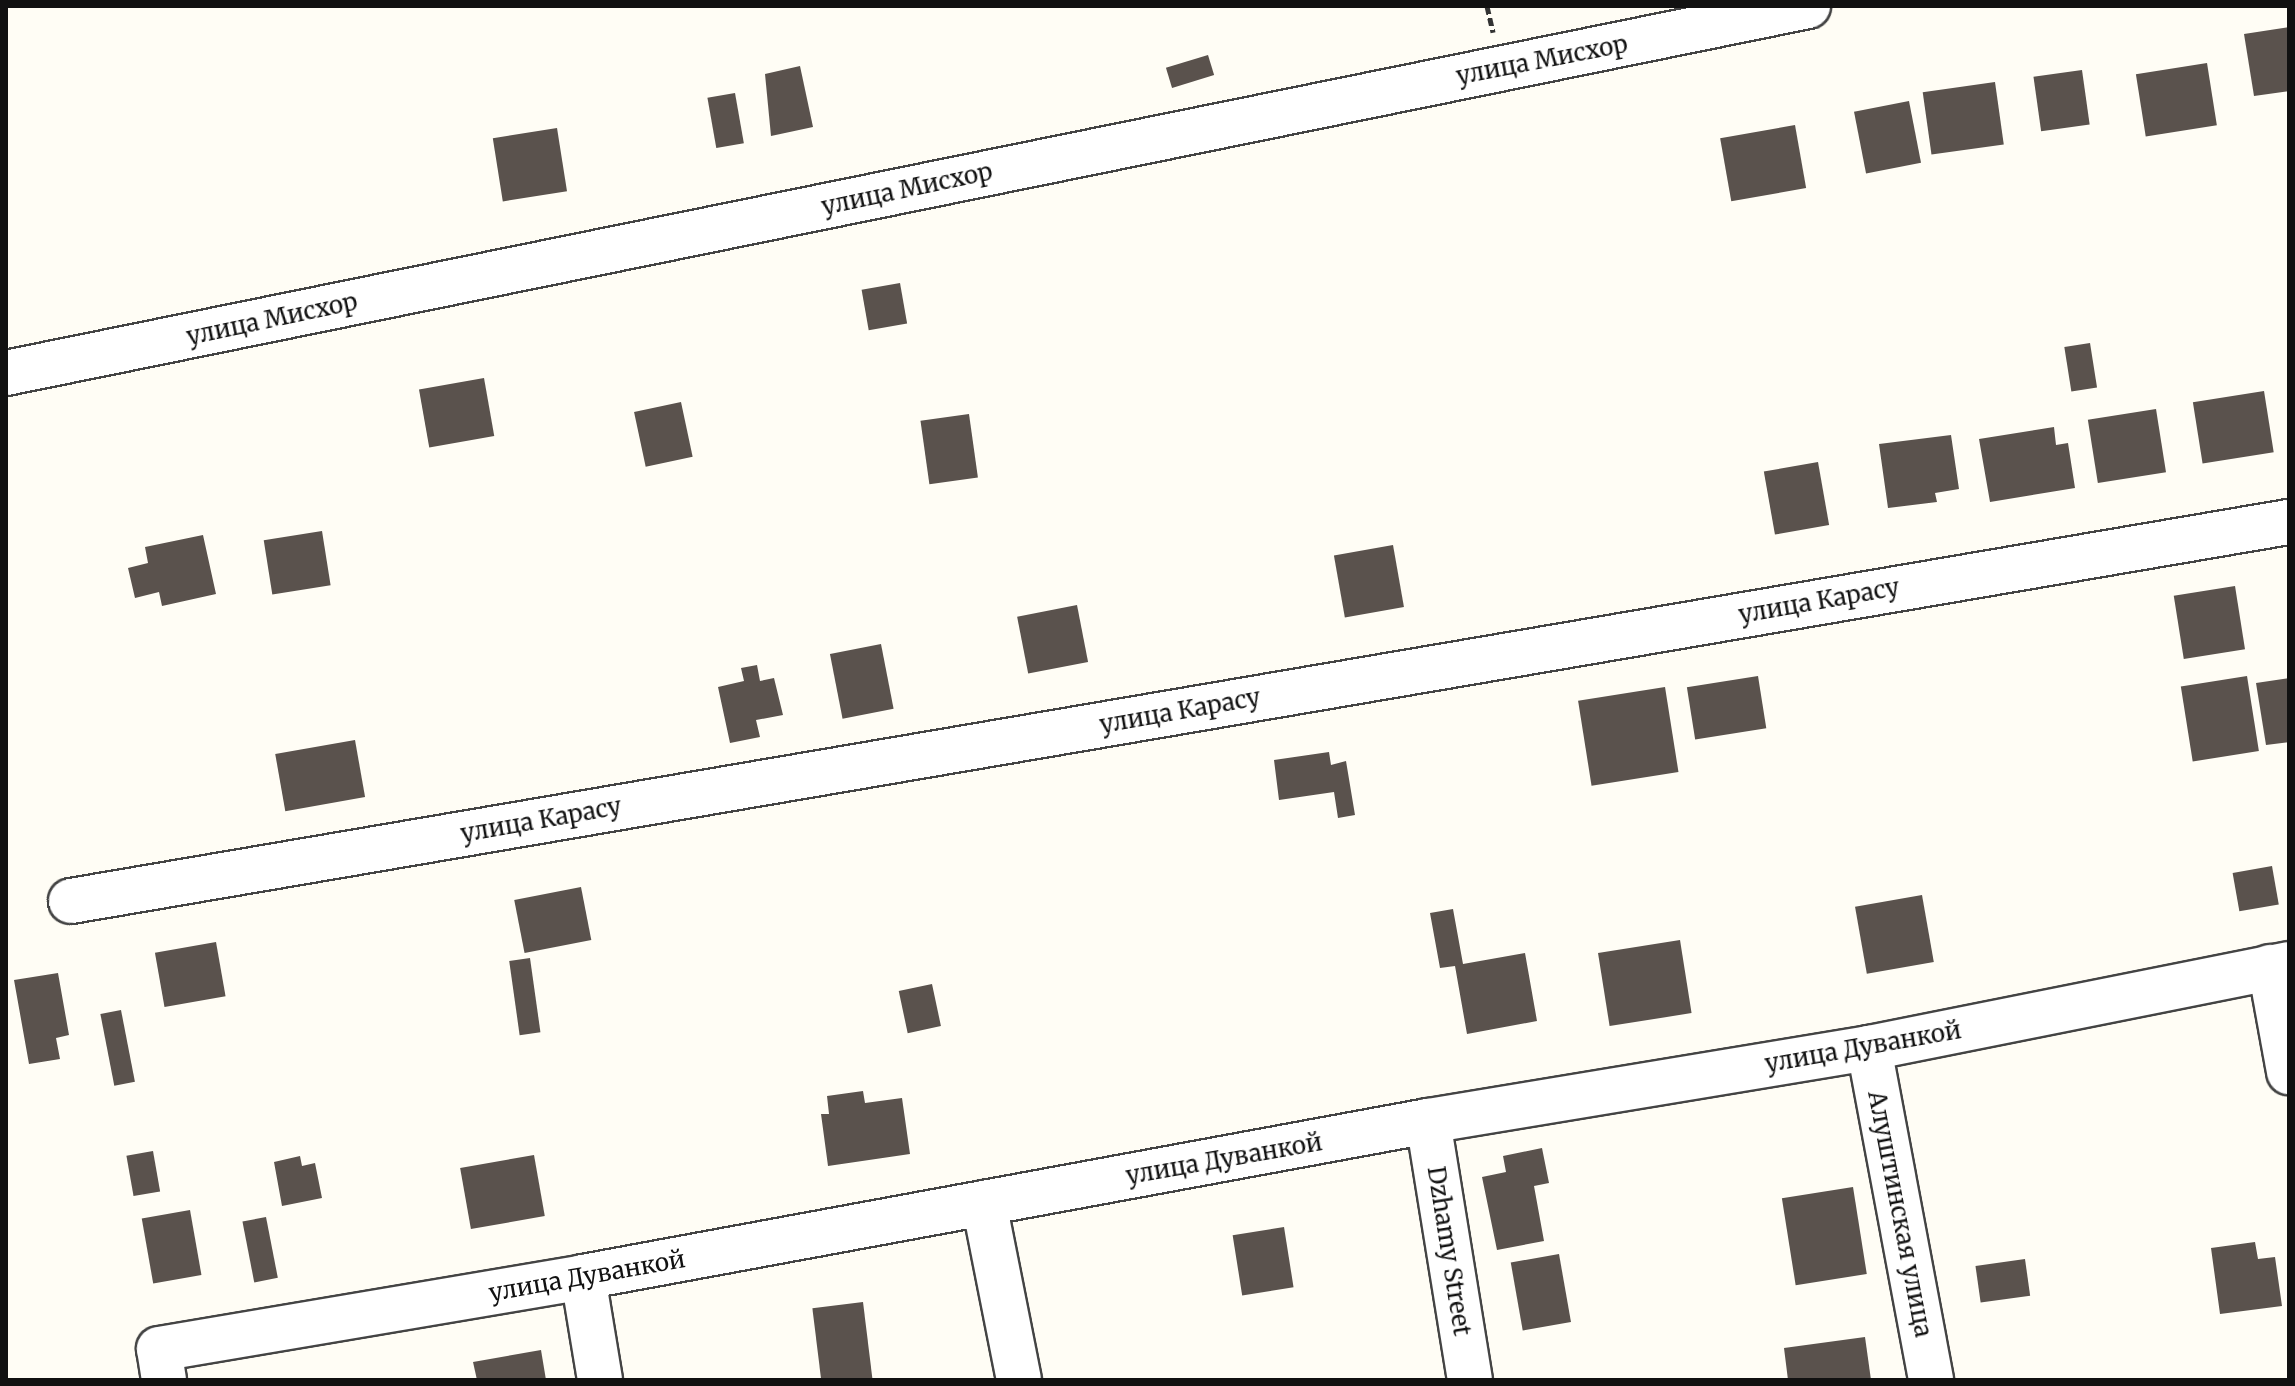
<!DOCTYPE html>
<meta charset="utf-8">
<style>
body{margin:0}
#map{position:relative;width:2295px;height:1386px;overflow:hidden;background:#fffdf5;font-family:Merriweather,serif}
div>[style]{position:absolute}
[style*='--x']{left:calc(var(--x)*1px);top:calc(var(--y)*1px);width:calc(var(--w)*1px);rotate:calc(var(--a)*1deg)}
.building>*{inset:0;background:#5a524d;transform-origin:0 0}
.path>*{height:5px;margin-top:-2.5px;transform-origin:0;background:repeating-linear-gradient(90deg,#333 0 8px,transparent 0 12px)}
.roads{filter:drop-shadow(2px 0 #444) drop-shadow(-2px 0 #444) drop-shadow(0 2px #444) drop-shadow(0 -2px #444)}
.minor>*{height:44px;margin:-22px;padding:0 22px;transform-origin:22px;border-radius:22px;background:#fff}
span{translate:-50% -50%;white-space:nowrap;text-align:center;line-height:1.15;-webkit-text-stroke:8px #fff;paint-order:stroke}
.street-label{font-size:24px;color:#111}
.frame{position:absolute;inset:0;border:8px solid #111;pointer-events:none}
</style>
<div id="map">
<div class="building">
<div style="clip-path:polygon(2289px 27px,2289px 91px,2254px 96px,2244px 34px)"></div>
<div style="left:1208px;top:55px;width:21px;height:44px;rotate:73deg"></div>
<div style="left:2207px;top:63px;width:63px;height:72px;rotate:81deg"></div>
<div style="clip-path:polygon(800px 66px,813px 127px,771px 136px,765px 74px)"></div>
<div style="left:2082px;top:70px;width:55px;height:49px;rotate:82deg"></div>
<div style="left:1995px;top:82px;width:63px;height:73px;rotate:82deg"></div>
<div style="left:735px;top:93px;width:51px;height:28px;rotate:80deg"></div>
<div style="left:1909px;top:101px;width:63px;height:56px;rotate:79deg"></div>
<div style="left:1795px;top:125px;width:64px;height:76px;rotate:80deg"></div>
<div style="left:557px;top:128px;width:64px;height:65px;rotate:81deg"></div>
<div style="left:900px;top:283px;width:41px;height:39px;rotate:80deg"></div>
<div style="left:2090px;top:343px;width:45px;height:26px;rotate:81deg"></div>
<div style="left:484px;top:378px;width:59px;height:66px;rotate:80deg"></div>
<div style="left:2264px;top:391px;width:62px;height:72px;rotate:81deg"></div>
<div style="left:681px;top:402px;width:56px;height:48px;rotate:78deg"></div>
<div style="left:2156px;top:409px;width:64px;height:69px;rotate:81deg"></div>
<div style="left:969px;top:414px;width:64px;height:49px;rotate:82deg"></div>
<div style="clip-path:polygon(2054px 427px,2056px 445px,2068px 443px,2075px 488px,1990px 502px,1979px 439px)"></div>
<div style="clip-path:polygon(1951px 435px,1959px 489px,1935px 493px,1937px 502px,1888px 508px,1879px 444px)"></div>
<div style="left:1818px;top:462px;width:64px;height:55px;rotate:80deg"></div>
<div style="left:322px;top:531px;width:55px;height:59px;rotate:81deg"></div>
<div style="clip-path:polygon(203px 535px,216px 594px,162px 606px,159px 592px,135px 598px,128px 568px,148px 563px,145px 547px)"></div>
<div style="left:1393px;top:545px;width:63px;height:60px;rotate:80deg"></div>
<div style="left:2235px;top:586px;width:64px;height:62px;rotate:81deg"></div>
<div style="left:1077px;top:605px;width:58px;height:61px;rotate:79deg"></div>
<div style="left:881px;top:644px;width:66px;height:52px;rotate:79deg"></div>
<div style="clip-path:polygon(757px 665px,760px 681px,774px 678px,783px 715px,756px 720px,760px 737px,730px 743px,718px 687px,744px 681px,741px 668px)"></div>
<div style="left:1758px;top:676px;width:53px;height:72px;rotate:81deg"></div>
<div style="left:2247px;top:676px;width:76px;height:67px;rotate:81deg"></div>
<div style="clip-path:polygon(2289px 678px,2289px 742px,2266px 745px,2256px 683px)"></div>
<div style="left:1665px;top:687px;width:86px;height:88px;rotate:81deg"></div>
<div style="left:355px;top:740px;width:58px;height:81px;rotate:80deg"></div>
<div style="clip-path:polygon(1329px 752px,1331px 765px,1346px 761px,1355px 815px,1338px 818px,1334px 792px,1279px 800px,1274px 760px)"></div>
<div style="left:2272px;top:866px;width:39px;height:40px;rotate:80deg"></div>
<div style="left:581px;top:887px;width:54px;height:68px;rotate:79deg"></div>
<div style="left:1922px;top:895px;width:68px;height:68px;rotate:80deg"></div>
<div style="clip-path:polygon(1453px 909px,1463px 964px,1525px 953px,1537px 1021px,1467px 1034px,1455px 966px,1440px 968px,1430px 913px)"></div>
<div style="left:1680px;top:940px;width:74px;height:83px;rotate:81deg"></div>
<div style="left:216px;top:942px;width:55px;height:62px;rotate:80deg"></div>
<div style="left:530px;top:958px;width:75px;height:21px;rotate:82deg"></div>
<div style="clip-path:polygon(58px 973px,69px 1035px,56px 1038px,60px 1059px,29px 1064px,14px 980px)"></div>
<div style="left:932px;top:984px;width:43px;height:34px;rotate:78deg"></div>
<div style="left:121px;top:1010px;width:73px;height:21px;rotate:79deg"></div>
<div style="clip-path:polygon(863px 1091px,865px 1103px,902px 1098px,910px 1154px,828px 1166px,821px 1114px,829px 1114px,827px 1096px)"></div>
<div style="clip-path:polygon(1542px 1148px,1549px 1183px,1534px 1186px,1544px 1241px,1497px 1250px,1482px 1177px,1506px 1172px,1503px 1156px)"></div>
<div style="left:153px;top:1151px;width:41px;height:27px;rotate:80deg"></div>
<div style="left:534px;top:1155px;width:62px;height:75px;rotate:80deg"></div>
<div style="clip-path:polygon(300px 1156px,302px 1166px,315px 1163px,322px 1198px,282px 1206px,274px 1162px)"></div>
<div style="left:1853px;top:1187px;width:88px;height:72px;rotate:81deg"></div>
<div style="left:190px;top:1210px;width:66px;height:49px;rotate:80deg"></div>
<div style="left:266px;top:1217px;width:62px;height:24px;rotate:79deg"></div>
<div style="left:1284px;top:1227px;width:61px;height:52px;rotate:81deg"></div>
<div style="clip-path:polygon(2255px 1242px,2258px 1259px,2275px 1257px,2282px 1306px,2220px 1314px,2211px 1248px)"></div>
<div style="left:1559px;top:1254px;width:69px;height:49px;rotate:80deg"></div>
<div style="left:2025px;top:1259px;width:37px;height:50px;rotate:82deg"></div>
<div style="left:863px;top:1302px;width:79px;height:51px;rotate:83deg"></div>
<div style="clip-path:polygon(1865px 1337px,1871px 1380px,1788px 1380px,1784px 1348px)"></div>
<div style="clip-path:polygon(541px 1350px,546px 1380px,477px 1380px,473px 1362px)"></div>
</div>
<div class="path">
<div style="--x:1487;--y:6;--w:27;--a:77"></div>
</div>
<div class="roads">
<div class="minor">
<div style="--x:6;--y:373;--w:1839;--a:-11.51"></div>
<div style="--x:71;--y:901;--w:2250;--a:-9.7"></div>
<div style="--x:2270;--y:967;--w:107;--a:79.7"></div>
<div style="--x:1869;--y:1048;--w:338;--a:79.4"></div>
<div style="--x:1428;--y:1121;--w:262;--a:80.8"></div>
<div style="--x:984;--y:1203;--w:180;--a:78.8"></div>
<div style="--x:583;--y:1277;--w:104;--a:80.6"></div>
<div style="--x:164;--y:1380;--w:31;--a:-99"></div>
<div style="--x:159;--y:1349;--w:430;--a:-9.6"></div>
<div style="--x:583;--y:1277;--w:859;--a:-10.46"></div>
<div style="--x:1428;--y:1121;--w:447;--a:-9.4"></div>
<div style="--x:1869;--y:1048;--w:428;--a:-11.3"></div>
</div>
</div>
<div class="street-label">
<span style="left:1542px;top:60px;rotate:-11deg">улица Мисхор</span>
<span style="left:907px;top:189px;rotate:-12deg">улица Мисхор</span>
<span style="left:272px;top:319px;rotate:-12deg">улица Мисхор</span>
<span style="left:1819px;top:601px;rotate:-10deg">улица Карасу</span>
<span style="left:1180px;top:711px;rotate:-10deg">улица Карасу</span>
<span style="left:541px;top:820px;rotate:-10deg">улица Карасу</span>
<span style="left:1863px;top:1047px;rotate:-10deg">улица Дуванкой</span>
<span style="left:1224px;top:1159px;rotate:-10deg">улица Дуванкой</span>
<span style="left:1900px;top:1214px;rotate:79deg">Алуштинская улица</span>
<span style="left:1449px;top:1251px;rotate:81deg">Dzhamy Street</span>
<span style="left:587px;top:1276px;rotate:-10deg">улица Дуванкой</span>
</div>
<div class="frame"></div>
</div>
